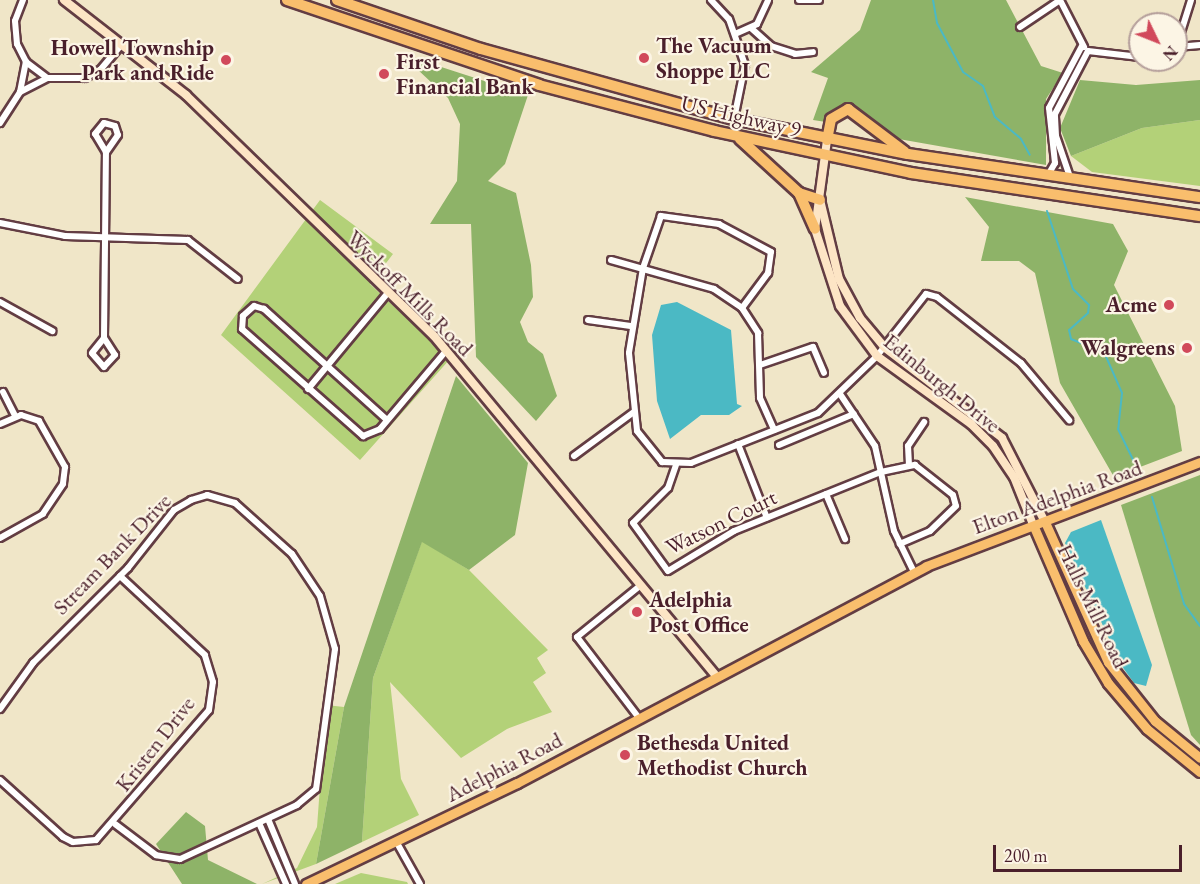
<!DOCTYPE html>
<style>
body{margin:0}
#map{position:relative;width:1200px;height:884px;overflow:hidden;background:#f0e6c8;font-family:"EB Garamond",serif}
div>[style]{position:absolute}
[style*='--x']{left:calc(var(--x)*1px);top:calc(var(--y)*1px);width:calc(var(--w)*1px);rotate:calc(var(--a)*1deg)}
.green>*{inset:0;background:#b3d178}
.forest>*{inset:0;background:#8eb368}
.water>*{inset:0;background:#4bb9c4}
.stream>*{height:2px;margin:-1px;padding:0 1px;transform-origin:1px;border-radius:1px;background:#4bb9c4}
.roads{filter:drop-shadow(2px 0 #633d43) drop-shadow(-2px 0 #633d43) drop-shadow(0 2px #633d43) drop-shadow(0 -2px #633d43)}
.street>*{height:6px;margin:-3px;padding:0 3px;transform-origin:3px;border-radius:3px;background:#fff}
.secondary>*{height:8px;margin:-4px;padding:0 4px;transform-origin:4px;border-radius:4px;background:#fde5c5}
.primary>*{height:9px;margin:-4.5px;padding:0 4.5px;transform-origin:4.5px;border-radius:4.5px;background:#f9be6d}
.highway>*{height:10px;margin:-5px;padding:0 5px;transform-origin:5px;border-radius:5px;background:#f9be6d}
.dots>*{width:16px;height:16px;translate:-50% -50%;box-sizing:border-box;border:3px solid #fcf5e5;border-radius:50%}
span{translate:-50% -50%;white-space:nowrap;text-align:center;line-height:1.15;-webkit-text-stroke:4.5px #fcf5e5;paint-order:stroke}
.poi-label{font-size:22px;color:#4a1f2b;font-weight:700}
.left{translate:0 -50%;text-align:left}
.right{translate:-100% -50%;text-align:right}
.street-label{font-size:22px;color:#4a1f2b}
.north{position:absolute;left:1128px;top:12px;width:60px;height:60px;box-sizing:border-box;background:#fcf5e5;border:2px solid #b59f9b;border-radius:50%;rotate:133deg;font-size:16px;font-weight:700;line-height:24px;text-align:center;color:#4a1f2b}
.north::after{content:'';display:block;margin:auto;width:21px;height:27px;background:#d1495b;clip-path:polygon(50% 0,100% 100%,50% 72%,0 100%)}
.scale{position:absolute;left:993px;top:845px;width:189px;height:27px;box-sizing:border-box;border:3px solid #4a1f2b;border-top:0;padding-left:8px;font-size:18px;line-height:21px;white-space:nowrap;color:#4a1f2b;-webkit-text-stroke:4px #fcf5e5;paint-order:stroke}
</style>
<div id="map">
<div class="green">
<div style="clip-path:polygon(1200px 120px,1200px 186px,1092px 172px,1071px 156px,1142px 128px)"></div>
<div style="clip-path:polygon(320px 200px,393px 254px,370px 284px,450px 359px,360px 460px,221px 335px)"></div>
<div style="clip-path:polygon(422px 541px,469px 570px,548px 650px,537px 658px,546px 673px,533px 682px,552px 712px,507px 729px,461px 758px,390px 682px,401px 779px,419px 815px,362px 842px,373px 678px)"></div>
<div style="clip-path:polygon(326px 705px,344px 707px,316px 864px,262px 884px,297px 868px,317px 827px)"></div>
<div style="clip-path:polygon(361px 873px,407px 882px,408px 884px,335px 884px)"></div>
</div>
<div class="forest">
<div style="clip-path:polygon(871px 0,1006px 0,1041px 66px,1063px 73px,1046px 99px,1046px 165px,893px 138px,851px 107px,832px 112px,826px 122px,813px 120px,828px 78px,811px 72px,860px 30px)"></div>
<div style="clip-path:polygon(401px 54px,528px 95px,505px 164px,488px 181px,516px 193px,531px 265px,533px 297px,520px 322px,528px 342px,543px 354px,557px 396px,536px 421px,476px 357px,471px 224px,430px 224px,457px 181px,460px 124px,448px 98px)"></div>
<div style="clip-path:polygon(1080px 80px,1136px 85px,1200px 80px,1200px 120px,1142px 128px,1071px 156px,1060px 128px)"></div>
<div style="clip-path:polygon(965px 197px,1113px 224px,1128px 251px,1114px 285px,1175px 406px,1182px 451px,1114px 477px,1060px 383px,1035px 273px,1019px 261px,981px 261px,989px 227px)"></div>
<div style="clip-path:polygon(456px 376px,528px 463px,515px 535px,469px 570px,422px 542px,373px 678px,362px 842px,316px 864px,344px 707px)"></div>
<div style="clip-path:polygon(1200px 475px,1200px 745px,1191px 735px,1121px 505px)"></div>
<div style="clip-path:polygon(186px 812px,205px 826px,208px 860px,257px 884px,182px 884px,156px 844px)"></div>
</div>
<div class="water">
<div style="clip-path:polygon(677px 302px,731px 330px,737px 404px,742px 406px,729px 415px,701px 415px,670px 439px,657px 401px,652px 335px,661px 305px)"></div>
<div style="clip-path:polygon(1101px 520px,1152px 665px,1146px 686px,1134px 683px,1121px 665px,1065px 543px,1071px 532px)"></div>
</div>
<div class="stream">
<div style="--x:933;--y:0;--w:23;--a:80"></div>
<div style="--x:937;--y:23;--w:55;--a:62"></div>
<div style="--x:963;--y:72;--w:24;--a:35"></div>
<div style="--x:983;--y:86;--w:33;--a:69"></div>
<div style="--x:995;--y:117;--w:34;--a:40"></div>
<div style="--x:1021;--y:139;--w:18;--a:61"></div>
<div style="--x:1047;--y:211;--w:82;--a:71.6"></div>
<div style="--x:1073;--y:289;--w:23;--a:45"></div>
<div style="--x:1089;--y:305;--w:8;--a:97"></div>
<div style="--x:1088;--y:313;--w:25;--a:138"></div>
<div style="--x:1069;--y:330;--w:9;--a:77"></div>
<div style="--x:1071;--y:339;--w:35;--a:22"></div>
<div style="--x:1104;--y:352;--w:45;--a:66.3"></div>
<div style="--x:1122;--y:393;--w:36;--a:96"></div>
<div style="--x:1118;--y:429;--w:52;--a:63.9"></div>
<div style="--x:1152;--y:497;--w:112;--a:73.3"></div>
<div style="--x:1184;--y:604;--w:27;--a:54"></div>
</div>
<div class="roads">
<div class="street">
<div style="--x:23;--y:0;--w:22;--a:111"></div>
<div style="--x:15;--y:21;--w:23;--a:85"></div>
<div style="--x:17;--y:44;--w:20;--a:63"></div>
<div style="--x:26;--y:62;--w:26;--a:37"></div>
<div style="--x:47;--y:78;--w:38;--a:0"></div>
<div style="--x:85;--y:78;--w:18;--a:-29"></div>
<div style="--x:101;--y:69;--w:33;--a:-50"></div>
<div style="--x:711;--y:0;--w:26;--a:47"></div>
<div style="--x:729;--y:19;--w:49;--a:70.8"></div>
<div style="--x:745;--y:65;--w:55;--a:101.5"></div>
<div style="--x:799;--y:0;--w:20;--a:0"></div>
<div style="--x:1060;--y:0;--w:53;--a:62.9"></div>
<div style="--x:1020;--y:27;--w:48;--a:-34"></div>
<div style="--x:751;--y:28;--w:27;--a:42"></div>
<div style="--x:771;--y:46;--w:25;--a:18"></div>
<div style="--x:795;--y:54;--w:18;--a:-6"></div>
<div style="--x:735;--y:34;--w:24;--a:-24"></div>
<div style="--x:757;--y:24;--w:26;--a:-65"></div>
<div style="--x:1177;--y:47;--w:23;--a:-5"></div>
<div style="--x:1176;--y:48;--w:50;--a:-72.6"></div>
<div style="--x:1088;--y:51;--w:52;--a:6.6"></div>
<div style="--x:20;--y:92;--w:30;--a:-27"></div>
<div style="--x:0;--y:123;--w:37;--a:-57"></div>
<div style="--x:20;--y:92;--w:31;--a:-79"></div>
<div style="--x:104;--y:123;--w:11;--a:15"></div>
<div style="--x:115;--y:126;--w:9;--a:72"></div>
<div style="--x:118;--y:135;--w:21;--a:125"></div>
<div style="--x:106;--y:152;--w:21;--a:-121"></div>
<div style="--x:95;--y:134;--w:14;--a:-51"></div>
<div style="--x:1048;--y:175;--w:14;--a:-60"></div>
<div style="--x:1055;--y:163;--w:55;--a:-96.2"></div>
<div style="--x:1049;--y:108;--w:70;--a:-62"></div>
<div style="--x:1070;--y:177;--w:43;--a:-108.9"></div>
<div style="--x:1056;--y:136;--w:22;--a:-93"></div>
<div style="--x:1055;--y:114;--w:71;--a:-62.4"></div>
<div style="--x:0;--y:223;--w:66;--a:11.3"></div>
<div style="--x:65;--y:236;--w:123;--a:1.9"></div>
<div style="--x:188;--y:240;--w:63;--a:38"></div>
<div style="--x:611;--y:260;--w:107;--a:15.7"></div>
<div style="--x:714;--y:289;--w:34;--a:34"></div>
<div style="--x:742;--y:308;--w:30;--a:57"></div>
<div style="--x:758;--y:333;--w:65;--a:88.2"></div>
<div style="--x:760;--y:398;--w:35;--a:66"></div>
<div style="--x:0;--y:302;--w:60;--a:29.1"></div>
<div style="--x:742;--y:308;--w:44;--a:-53.4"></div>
<div style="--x:768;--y:273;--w:21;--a:-82"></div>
<div style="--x:771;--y:252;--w:59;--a:-151.7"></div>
<div style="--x:719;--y:224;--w:59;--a:-172.1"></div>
<div style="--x:661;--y:216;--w:55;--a:109.1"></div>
<div style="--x:643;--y:268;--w:86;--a:99.4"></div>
<div style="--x:629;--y:353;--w:78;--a:84.1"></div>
<div style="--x:637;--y:431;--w:40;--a:51"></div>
<div style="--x:662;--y:462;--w:29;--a:2"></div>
<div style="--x:691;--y:463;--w:136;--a:-21.5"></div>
<div style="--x:818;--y:413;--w:82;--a:-44"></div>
<div style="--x:877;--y:356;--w:79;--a:-51.7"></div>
<div style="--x:926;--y:294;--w:11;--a:15"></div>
<div style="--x:937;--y:297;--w:107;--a:38.2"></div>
<div style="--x:1021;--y:363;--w:75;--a:49.9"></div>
<div style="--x:588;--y:320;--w:43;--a:7.9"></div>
<div style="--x:104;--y:338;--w:186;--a:-89.4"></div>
<div style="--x:104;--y:338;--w:20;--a:57"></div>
<div style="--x:115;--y:355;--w:16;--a:133"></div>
<div style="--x:104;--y:367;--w:18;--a:-131"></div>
<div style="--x:92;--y:353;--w:19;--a:-51"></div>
<div style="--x:760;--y:365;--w:56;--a:-18.8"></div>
<div style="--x:813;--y:347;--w:28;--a:67"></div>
<div style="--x:308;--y:389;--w:124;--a:-50.3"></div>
<div style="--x:3;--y:392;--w:27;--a:63"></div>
<div style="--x:840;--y:394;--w:63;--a:56.1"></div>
<div style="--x:875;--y:446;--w:87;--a:77.4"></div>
<div style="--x:894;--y:531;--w:46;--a:64"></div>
<div style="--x:387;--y:420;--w:166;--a:-137.9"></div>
<div style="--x:264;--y:309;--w:10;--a:-163"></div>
<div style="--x:254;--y:306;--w:15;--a:138"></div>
<div style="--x:243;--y:316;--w:13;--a:94"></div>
<div style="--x:242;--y:329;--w:162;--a:41.5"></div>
<div style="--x:363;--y:436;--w:18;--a:-22"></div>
<div style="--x:380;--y:429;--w:102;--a:-49.8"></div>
<div style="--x:0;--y:424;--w:23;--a:-23"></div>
<div style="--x:21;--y:415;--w:19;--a:18"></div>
<div style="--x:39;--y:421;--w:53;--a:60.5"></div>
<div style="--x:65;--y:467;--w:17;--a:97"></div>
<div style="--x:63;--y:484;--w:36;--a:124"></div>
<div style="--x:43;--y:514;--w:49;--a:150.8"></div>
<div style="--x:738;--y:444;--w:79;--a:68.6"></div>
<div style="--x:779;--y:445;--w:81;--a:-22.5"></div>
<div style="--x:574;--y:456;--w:74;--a:-36.3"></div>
<div style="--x:676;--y:465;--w:24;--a:109"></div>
<div style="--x:668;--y:488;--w:49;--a:135"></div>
<div style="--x:633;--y:523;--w:59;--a:53.9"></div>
<div style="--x:668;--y:571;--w:77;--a:-31.2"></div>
<div style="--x:734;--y:531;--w:158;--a:-21.9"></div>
<div style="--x:881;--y:472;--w:35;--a:-12"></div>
<div style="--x:915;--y:465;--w:48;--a:38.3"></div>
<div style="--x:953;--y:495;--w:11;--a:75"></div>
<div style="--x:956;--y:506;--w:36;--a:136"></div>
<div style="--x:930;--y:531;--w:33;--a:157"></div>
<div style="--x:909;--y:465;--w:19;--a:-93"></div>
<div style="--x:908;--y:446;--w:29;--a:-56"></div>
<div style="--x:826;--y:494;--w:49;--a:67.1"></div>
<div style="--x:0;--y:709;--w:57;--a:-54.3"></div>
<div style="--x:33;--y:663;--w:134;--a:-45"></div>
<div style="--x:128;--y:568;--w:74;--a:-51.6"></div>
<div style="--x:174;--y:510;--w:20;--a:-30"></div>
<div style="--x:191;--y:500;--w:17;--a:-17"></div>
<div style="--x:207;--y:495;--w:29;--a:16"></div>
<div style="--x:235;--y:503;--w:76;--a:41.8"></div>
<div style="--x:292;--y:554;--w:50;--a:56.3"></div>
<div style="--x:320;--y:596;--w:55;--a:74.2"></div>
<div style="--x:335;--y:649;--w:141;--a:97.7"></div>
<div style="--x:316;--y:789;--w:25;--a:140"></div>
<div style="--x:297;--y:805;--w:129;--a:155.2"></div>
<div style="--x:180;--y:859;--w:24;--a:-171"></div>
<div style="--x:156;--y:855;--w:51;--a:-142.9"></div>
<div style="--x:639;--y:718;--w:102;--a:-127.4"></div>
<div style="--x:577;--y:637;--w:82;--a:-39.1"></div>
<div style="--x:0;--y:780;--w:85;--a:42.1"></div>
<div style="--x:63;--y:837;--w:11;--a:27"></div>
<div style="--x:73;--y:842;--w:23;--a:-5"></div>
<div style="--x:96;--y:840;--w:172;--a:-49"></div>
<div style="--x:209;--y:710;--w:28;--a:-82"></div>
<div style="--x:213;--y:682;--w:28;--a:-107"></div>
<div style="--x:205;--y:655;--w:116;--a:-137.1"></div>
<div style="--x:268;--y:819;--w:70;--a:67.4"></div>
<div style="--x:259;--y:823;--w:67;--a:66.1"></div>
<div style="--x:397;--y:843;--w:47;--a:60.7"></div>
</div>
<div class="secondary">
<div style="--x:64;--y:0;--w:155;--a:37.9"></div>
<div style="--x:186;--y:95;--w:346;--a:44.2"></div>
<div style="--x:434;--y:336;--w:442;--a:50.3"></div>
<div style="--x:827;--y:140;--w:90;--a:97.7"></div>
<div style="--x:815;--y:229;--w:81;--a:72"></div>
<div style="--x:840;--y:306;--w:62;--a:53.5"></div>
<div style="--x:877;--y:356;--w:116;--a:35.9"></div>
<div style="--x:971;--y:424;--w:31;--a:45"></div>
<div style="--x:993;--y:446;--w:37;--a:56"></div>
<div style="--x:1014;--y:477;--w:54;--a:68.2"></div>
<div style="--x:820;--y:200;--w:81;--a:76.5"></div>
<div style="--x:839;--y:279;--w:44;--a:61.7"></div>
<div style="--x:860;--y:318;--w:38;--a:50"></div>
<div style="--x:884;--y:347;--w:149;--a:37.6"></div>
<div style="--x:1002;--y:438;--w:94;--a:62.9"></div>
</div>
<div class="primary">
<div style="--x:1045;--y:522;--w:154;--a:65.8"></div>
<div style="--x:1108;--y:662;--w:75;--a:51.5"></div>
<div style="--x:1155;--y:721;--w:58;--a:39.4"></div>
<div style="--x:1034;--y:527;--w:124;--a:66.7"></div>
<div style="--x:1083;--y:641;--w:49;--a:59.2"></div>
<div style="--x:1108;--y:683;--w:60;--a:49.7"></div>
<div style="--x:1147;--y:729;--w:68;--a:39.1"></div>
<div style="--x:306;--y:884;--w:234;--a:-25.6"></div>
<div style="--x:517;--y:783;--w:463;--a:-27.9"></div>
<div style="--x:926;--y:566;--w:293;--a:-20.8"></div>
</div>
<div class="highway">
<div style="--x:287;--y:0;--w:266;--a:18.6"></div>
<div style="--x:539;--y:85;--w:181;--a:14.7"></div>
<div style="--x:714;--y:131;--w:201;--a:12"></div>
<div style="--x:911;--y:173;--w:292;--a:8.5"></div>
<div style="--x:337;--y:0;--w:152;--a:18.8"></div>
<div style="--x:481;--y:49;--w:263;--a:15.5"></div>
<div style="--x:734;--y:119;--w:177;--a:11.4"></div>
<div style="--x:908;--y:154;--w:295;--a:8.4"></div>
<div style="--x:740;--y:139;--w:80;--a:42.5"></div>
<div style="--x:799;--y:193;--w:39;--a:66"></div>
<div style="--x:827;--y:140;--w:21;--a:-79"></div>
<div style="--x:831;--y:119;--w:20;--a:-30"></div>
<div style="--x:848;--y:109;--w:71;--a:37"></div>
<div style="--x:799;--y:193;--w:22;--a:18"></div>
</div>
</div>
<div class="dots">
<div style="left:644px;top:58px;background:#d1495b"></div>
<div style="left:226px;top:60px;background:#d1495b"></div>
<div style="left:384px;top:74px;background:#d1495b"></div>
<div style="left:1169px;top:305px;background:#d1495b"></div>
<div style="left:1187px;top:348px;background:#d1495b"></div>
<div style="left:637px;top:612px;background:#d1495b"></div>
<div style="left:625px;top:755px;background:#d1495b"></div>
</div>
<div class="poi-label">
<span class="left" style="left:656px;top:58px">The Vacuum<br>Shoppe LLC</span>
<span class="right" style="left:214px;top:60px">Howell Township<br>Park and Ride</span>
<span class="left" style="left:396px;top:74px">First<br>Financial Bank</span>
<span class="right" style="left:1157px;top:305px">Acme</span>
<span class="right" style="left:1175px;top:348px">Walgreens</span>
<span class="left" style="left:649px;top:612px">Adelphia<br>Post Office</span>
<span class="left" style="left:637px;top:755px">Bethesda United<br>Methodist Church</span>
</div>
<div class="street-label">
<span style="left:741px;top:116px;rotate:13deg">US Highway 9</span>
<span style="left:410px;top:293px;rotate:45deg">Wyckoff Mills Road</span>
<span style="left:942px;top:383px;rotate:39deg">Edinburgh Drive</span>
<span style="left:1057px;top:497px;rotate:-20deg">Elton Adelphia Road</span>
<span style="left:721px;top:522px;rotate:-26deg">Watson Court</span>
<span style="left:112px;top:554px;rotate:-46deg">Stream Bank Drive</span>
<span style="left:1093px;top:606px;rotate:64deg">Halls Mill Road</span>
<span style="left:155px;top:744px;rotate:-52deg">Kristen Drive</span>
<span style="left:504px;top:767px;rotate:-27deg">Adelphia Road</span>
</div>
<div class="north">N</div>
<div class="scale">200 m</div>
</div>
